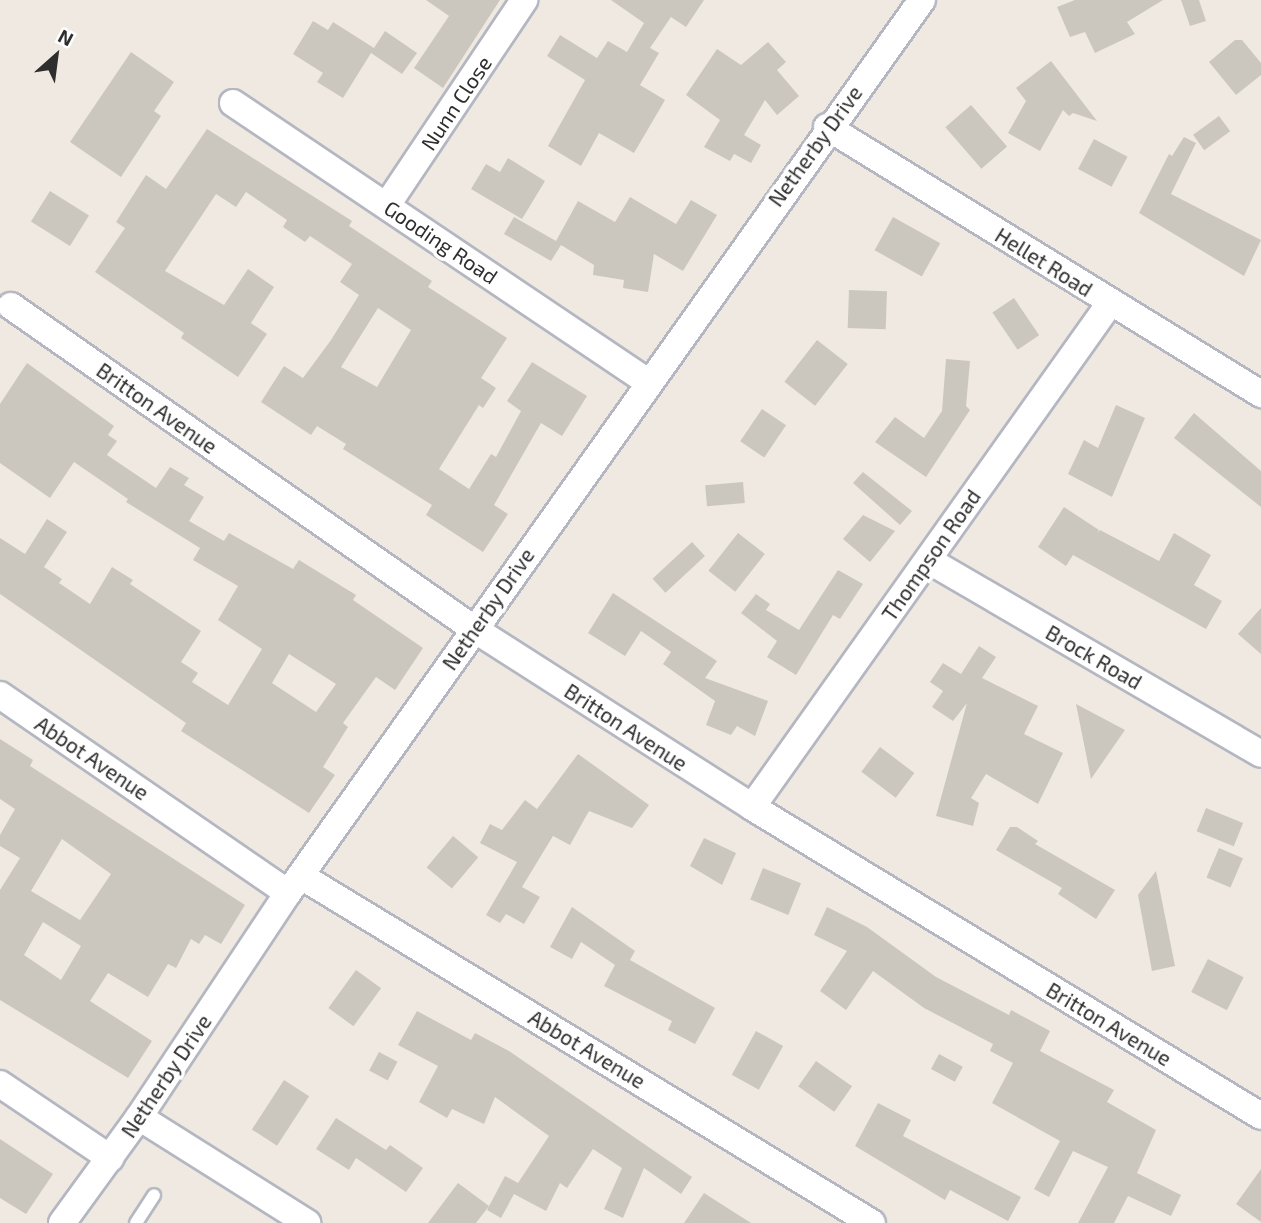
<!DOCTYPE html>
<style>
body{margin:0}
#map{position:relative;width:1261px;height:1223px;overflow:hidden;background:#efe9e1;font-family:"Exo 2",sans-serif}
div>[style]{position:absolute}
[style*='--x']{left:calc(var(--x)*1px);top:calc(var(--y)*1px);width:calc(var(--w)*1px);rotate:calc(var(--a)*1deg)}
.building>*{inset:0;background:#cbc7bf;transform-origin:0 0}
.roads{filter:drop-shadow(2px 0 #b4b7c1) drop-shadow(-2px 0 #b4b7c1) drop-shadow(0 2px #b4b7c1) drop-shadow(0 -2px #b4b7c1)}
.service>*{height:12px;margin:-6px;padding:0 6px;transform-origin:6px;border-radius:6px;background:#fff}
.minor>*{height:26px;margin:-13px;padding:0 13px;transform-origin:13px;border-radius:13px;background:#fff}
span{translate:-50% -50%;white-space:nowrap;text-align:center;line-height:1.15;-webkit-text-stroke:7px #fff;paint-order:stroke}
.street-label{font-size:21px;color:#2e2e2e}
.north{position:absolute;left:21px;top:21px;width:70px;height:70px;-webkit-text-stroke:5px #fff;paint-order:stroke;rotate:28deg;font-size:19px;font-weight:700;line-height:28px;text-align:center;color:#2e2e2e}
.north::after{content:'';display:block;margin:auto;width:24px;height:32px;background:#2e2e2e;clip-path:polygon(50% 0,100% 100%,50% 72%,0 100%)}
</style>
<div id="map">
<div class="building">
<div style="clip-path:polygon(426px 0,500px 0,443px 88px,414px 68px,449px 16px)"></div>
<div style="clip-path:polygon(611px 0,704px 0,686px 27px,671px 17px,650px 48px,659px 53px,640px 85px,665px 100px,634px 153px,599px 133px,581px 166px,548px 146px,585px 80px,547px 56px,560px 35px,597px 58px,608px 41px,627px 52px,644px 23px)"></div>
<div style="clip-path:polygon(1075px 0,1163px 0,1127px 22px,1135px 34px,1095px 53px,1085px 32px,1070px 37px,1057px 7px)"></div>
<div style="clip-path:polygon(1181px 0,1199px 0,1206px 21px,1190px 26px)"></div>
<div style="clip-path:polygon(313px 21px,328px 30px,333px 22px,374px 48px,385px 31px,417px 53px,402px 74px,371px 53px,343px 98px,317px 82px,323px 73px,293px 54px)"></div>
<div style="clip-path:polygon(1235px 40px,1242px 40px,1261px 63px,1261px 75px,1236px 95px,1209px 62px)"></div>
<div style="clip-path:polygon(768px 42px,786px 62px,777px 70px,799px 96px,777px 115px,765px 100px,744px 135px,761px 145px,751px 163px,734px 154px,730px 161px,704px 147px,720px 120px,686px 95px,717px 49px,741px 65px)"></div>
<div style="clip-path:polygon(131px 52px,174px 82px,154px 111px,161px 116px,121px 177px,70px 142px)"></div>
<div style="clip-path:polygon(1051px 61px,1097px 121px,1073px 113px,1069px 116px,1063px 110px,1040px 151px,1008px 133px,1026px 101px,1016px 88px)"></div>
<div style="left:971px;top:105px;width:55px;height:34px;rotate:49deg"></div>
<div style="left:1219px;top:116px;width:19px;height:32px;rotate:54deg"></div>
<div style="clip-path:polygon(evenodd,207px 129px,352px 221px,349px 226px,432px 281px,428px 287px,507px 338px,481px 378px,496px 388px,483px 408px,479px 405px,439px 469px,469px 489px,491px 454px,496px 457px,521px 411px,507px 401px,532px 362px,587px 396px,562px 436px,541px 423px,494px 505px,508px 514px,483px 552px,426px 515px,432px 505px,343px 449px,346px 444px,317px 426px,311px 435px,261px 402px,284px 366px,303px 378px,331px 340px,359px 295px,340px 282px,352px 264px,310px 236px,305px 242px,283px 227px,287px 220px,246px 192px,236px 207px,216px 194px,165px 271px,224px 305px,248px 269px,274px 287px,251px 323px,267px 334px,238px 377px,181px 338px,184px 333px,95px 272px,125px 228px,116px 222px,146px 175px,166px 189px,207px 129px,378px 308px,411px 330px,377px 387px,341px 367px,378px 308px)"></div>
<div style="clip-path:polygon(1184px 137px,1196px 143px,1171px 194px,1261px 240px,1244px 276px,1139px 213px,1169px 154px,1172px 156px)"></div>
<div style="left:1094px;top:139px;width:38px;height:34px;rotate:28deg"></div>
<div style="clip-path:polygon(508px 158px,545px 181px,522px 219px,471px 189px,486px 164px,500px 172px)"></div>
<div style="left:50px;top:191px;width:46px;height:36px;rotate:32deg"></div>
<div style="clip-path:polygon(630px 197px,676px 224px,691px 200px,717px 215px,683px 271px,654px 254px,648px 292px,623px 288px,624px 280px,593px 275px,594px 265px,561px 245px,551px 261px,504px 234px,514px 217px,556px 241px,578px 201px,615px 222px)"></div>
<div style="left:893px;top:217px;width:54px;height:38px;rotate:29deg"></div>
<div style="left:849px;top:290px;width:38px;height:38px;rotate:2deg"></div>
<div style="left:1014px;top:298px;width:45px;height:26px;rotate:56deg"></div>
<div style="left:817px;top:340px;width:39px;height:53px;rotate:38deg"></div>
<div style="clip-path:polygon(946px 359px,970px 361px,966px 406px,970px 410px,926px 477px,875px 442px,895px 417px,924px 438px,942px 411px)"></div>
<div style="clip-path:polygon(evenodd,27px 363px,114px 426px,108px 435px,117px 441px,107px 455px,156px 488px,170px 467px,189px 478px,184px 485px,204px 497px,189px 521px,224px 541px,229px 533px,293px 569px,299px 560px,356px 595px,353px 600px,423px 648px,395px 690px,376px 677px,343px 723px,348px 727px,323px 767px,335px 775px,309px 813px,181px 731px,186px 723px,0 594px,0 538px,25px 554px,47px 519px,67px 532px,44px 567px,62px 579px,59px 583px,90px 604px,112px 567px,133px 580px,130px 584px,201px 631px,181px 662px,198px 673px,192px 682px,228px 705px,262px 649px,218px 620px,238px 586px,193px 560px,200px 548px,126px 502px,128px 499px,74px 462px,50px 498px,0 463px,0 404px,27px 363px,289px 654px,336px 684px,316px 712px,272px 683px,289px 654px)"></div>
<div style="clip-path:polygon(1116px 405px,1145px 418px,1112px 497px,1068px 474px,1084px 440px,1098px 448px)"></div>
<div style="left:762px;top:409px;width:29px;height:39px;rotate:34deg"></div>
<div style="clip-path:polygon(1194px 413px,1261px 471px,1261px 507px,1174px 438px)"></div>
<div style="clip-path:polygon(863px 472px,912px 511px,900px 525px,853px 483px)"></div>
<div style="left:743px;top:482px;width:21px;height:38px;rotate:85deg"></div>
<div style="clip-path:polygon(1064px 507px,1099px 530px,1097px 533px,1100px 530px,1159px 561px,1174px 533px,1211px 555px,1194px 585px,1222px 601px,1206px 629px,1073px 555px,1066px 566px,1038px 547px)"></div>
<div style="clip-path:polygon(863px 515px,895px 531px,870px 562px,843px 539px)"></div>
<div style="left:738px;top:533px;width:34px;height:48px;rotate:38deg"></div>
<div style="left:692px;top:542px;width:19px;height:54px;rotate:47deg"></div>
<div style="clip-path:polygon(838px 570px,863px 584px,840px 619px,833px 615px,796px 675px,767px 657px,777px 641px,741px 613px,756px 594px,770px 604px,766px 610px,799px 630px)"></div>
<div style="clip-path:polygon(613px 593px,717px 661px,705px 678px,768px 701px,755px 736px,737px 726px,731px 735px,706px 725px,715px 701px,663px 664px,671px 652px,641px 631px,625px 656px,588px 633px)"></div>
<div style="clip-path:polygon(1261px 608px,1261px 654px,1238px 634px)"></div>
<div style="clip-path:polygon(979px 646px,996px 657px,982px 678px,1038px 706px,1024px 734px,1063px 753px,1038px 804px,986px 774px,971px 798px,979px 803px,973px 826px,936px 816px,967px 703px,953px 721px,932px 707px,943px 691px,930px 682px,943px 663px,961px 674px)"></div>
<div style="clip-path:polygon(1076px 704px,1125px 730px,1091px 779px)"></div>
<div style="clip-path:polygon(evenodd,0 739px,33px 760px,30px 766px,245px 905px,221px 944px,205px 935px,199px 944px,191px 939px,176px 968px,168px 964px,148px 997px,108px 973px,90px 1001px,152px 1041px,128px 1078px,0 1000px,0 890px,20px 858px,0 846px,0 835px,15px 809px,0 799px,0 739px,62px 839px,111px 874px,80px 920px,31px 891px,62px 839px,0 739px,43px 922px,81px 946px,61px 980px,24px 955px,43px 922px)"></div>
<div style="left:880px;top:747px;width:43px;height:31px;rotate:37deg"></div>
<div style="clip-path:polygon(578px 754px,649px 805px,632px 828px,589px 811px,570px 845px,553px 836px,522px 887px,540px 897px,524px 924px,506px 914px,500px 923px,486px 915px,517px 862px,480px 843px,490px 824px,502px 830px,525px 800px,537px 809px)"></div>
<div style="left:1206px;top:808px;width:40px;height:25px;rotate:22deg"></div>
<div style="clip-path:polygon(1010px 827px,1017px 827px,1038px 841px,1035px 844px,1115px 890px,1096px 919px,1058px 894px,1062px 888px,996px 850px)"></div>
<div style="left:453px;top:836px;width:33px;height:41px;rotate:40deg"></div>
<div style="clip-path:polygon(704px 838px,736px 853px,722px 885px,690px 866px)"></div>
<div style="left:1219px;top:848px;width:26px;height:32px;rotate:23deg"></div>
<div style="left:763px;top:868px;width:41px;height:34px;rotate:22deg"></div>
<div style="clip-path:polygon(1156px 871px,1175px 966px,1152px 971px,1138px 895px)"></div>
<div style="clip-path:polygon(572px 907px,635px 951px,630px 960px,715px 1008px,695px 1044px,668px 1030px,672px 1021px,604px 986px,615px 965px,581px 942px,572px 959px,550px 947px)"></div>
<div style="clip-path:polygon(827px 907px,867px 927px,936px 977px,1009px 1015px,1011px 1010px,1050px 1031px,1040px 1051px,1114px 1090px,1107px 1102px,1156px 1130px,1137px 1173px,1181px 1195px,1171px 1216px,1128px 1196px,1114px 1223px,1078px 1223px,1108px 1167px,1073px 1151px,1049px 1197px,1034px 1189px,1060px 1141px,992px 1103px,1013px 1063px,990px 1051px,993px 1044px,924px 1008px,873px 971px,846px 1010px,820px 991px,847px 951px,814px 935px)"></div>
<div style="left:1208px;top:959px;width:40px;height:37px;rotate:27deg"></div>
<div style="left:356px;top:970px;width:31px;height:47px;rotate:36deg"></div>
<div style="clip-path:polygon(417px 1011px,471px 1040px,475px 1033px,509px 1051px,692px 1177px,681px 1194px,644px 1168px,623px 1218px,604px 1209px,622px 1168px,593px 1149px,567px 1188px,560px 1183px,546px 1211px,514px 1194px,501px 1218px,487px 1210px,505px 1176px,518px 1183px,549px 1136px,495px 1097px,484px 1124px,452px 1109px,447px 1118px,419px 1102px,438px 1066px,398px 1045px)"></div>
<div style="left:756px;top:1031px;width:31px;height:50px;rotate:29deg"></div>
<div style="left:379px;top:1052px;width:21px;height:21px;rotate:28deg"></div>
<div style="left:939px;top:1054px;width:27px;height:17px;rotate:28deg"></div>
<div style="left:816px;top:1061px;width:44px;height:31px;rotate:35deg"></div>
<div style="left:284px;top:1080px;width:30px;height:59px;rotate:33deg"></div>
<div style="clip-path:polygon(878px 1103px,911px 1120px,903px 1136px,1021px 1197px,1008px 1221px,950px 1190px,945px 1200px,855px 1146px)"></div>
<div style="clip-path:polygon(336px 1118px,386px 1150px,390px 1145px,423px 1168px,406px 1192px,356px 1158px,349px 1170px,316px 1149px)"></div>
<div style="clip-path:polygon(0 1139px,53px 1174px,26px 1214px,0 1198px)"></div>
<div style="clip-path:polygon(1261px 1169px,1261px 1222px,1236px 1204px)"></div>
<div style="clip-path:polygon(458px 1183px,489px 1206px,476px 1223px,428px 1223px)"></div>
<div style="clip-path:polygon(704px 1193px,751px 1223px,684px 1223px)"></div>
</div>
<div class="roads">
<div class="service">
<div style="--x:136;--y:1223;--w:33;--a:-57"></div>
</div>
<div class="minor">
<div style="--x:233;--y:103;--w:500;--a:33.91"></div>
<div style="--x:827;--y:127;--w:510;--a:31.6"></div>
<div style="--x:387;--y:205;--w:247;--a:-56.2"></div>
<div style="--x:11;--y:306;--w:565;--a:34.9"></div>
<div style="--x:474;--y:629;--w:330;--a:32.6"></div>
<div style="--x:752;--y:807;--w:595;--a:31.26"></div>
<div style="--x:928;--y:560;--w:385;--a:30.2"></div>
<div style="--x:0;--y:695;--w:349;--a:34.5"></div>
<div style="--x:752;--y:807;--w:618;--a:-54.61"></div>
<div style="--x:301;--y:876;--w:668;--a:31.29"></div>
<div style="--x:0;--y:1084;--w:133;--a:33.9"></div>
<div style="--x:139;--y:1117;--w:199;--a:32.2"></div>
<div style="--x:62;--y:1223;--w:131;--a:-54"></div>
<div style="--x:139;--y:1117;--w:269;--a:-56.4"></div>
<div style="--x:288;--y:893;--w:1095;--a:-54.63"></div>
</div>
</div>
<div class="street-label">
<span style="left:456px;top:103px;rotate:-56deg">Nunn Close</span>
<span style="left:815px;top:146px;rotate:-54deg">Netherby Drive</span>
<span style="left:441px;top:242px;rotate:34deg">Gooding Road</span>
<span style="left:1044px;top:262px;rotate:32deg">Hellet Road</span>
<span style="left:157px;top:408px;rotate:35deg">Britton Avenue</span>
<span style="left:931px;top:555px;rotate:-55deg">Thompson Road</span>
<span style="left:488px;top:609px;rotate:-55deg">Netherby Drive</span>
<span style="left:1094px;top:657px;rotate:30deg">Brock Road</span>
<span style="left:626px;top:727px;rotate:33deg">Britton Avenue</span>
<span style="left:92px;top:758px;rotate:34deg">Abbot Avenue</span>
<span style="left:1109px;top:1024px;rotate:31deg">Britton Avenue</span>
<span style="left:587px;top:1049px;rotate:31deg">Abbot Avenue</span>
<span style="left:166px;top:1076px;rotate:-56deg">Netherby Drive</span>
</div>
<div class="north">N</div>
</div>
